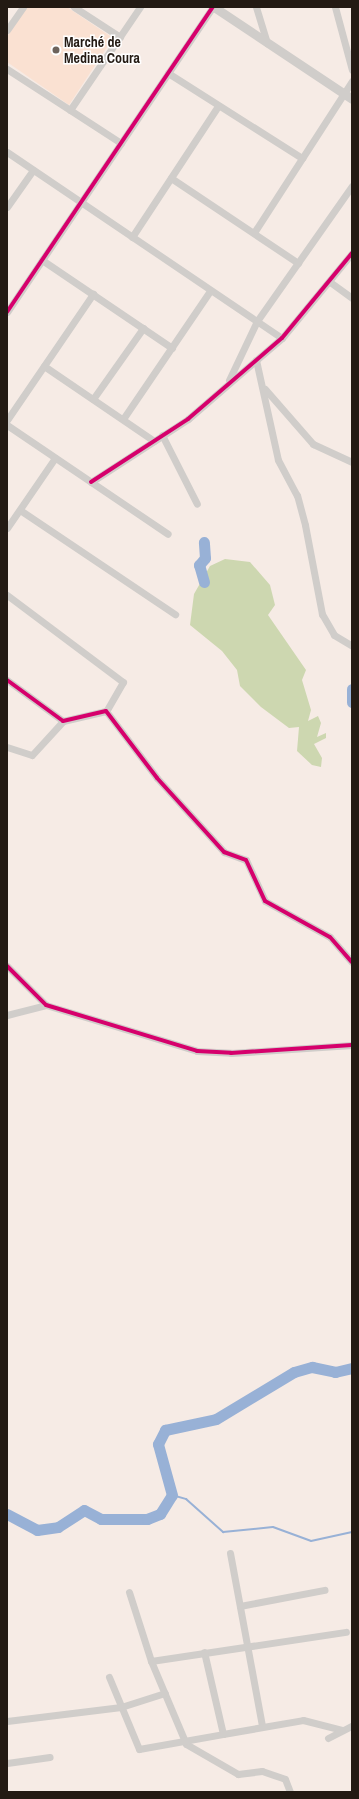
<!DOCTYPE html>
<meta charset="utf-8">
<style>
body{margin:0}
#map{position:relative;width:359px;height:1799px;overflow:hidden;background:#f6ebe5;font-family:"Archivo Narrow",sans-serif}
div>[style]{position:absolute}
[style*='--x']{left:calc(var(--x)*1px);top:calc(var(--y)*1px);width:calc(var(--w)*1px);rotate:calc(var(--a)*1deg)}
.built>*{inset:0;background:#fae1d2}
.green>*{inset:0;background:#cdd7b0}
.stream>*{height:2px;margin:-1px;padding:0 1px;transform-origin:1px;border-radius:1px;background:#98b1d6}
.river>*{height:11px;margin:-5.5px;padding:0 5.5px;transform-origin:5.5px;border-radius:5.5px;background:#98b1d6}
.street>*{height:7px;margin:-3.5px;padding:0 3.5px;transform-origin:3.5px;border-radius:3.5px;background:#d0cdca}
.secondary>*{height:9px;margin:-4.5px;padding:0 4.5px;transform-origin:4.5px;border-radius:4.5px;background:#d0cdca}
.cycleway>*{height:4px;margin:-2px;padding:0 2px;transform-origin:2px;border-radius:2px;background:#d6006c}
.dots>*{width:11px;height:11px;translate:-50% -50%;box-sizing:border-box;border:2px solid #fff;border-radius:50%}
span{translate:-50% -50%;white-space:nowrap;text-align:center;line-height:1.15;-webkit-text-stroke:3px #fff;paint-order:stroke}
.poi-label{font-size:14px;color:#231a13;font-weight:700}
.left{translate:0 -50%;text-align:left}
.frame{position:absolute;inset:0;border:8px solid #231a13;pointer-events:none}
</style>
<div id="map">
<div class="built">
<div style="clip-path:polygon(27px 7px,67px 7px,113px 38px,69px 105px,7px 62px,7px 37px)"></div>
</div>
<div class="green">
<div style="clip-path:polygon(225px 559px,250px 562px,270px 585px,275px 605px,268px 615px,306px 670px,302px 680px,311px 710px,308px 721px,318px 716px,321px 723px,317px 737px,326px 733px,326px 738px,314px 744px,322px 758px,321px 767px,312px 765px,297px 751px,299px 727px,289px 728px,261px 707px,240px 686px,237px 670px,222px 651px,190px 625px,194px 594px,210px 566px)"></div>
</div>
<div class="stream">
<div style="--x:172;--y:1495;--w:15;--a:16"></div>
<div style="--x:186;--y:1499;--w:50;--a:41.7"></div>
<div style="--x:223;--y:1532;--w:50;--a:-5.7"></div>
<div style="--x:273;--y:1527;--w:40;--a:20.2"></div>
<div style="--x:311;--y:1541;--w:42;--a:-12.4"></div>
</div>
<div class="river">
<div style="--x:204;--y:582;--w:18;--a:-106"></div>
<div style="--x:199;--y:565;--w:9;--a:-49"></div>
<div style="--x:205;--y:558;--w:16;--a:-94"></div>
<div style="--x:352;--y:689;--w:13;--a:90"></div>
<div style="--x:7;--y:1514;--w:34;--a:28"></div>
<div style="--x:37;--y:1530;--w:21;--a:-8"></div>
<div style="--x:58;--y:1527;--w:31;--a:-33"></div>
<div style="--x:84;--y:1510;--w:19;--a:28"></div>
<div style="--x:101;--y:1519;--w:46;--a:0"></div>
<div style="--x:147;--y:1519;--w:14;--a:-21"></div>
<div style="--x:160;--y:1514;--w:22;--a:-58"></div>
<div style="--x:172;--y:1495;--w:53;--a:-105.4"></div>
<div style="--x:158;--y:1444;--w:16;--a:-63"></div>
<div style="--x:165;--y:1430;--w:52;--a:-12.2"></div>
<div style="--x:216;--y:1419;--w:91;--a:-31.1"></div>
<div style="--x:294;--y:1372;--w:19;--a:-16"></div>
<div style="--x:312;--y:1367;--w:24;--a:12"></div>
<div style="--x:335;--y:1372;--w:17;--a:-13"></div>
</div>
<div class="street">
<div style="--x:74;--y:7;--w:55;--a:33.1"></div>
<div style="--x:256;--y:7;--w:38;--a:73"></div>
<div style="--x:335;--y:7;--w:65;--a:74.9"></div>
<div style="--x:7;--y:30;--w:28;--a:-55"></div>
<div style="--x:7;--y:69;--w:136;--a:33"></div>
<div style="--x:168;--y:73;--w:159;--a:32.4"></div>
<div style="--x:70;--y:110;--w:125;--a:-55.8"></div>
<div style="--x:7;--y:152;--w:332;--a:34.1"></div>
<div style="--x:171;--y:178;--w:153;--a:33.8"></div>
<div style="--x:7;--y:207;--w:45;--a:-54.9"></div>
<div style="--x:255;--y:231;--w:179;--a:-57.1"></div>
<div style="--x:132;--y:237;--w:157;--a:-56.7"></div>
<div style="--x:42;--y:260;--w:157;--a:34.1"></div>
<div style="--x:330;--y:282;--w:27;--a:36"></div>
<div style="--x:7;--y:312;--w:368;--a:-56"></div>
<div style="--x:256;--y:360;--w:102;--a:77.6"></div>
<div style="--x:278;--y:460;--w:40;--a:62"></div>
<div style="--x:297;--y:495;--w:31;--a:75"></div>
<div style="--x:305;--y:525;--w:91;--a:79.2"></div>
<div style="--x:322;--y:614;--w:24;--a:60"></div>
<div style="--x:334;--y:635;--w:21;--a:31"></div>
<div style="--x:44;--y:366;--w:133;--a:34.3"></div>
<div style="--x:229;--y:380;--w:65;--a:-64.6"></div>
<div style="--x:257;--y:321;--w:165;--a:-54.9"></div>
<div style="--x:265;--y:389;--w:73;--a:48.9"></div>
<div style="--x:313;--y:444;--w:43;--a:24.8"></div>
<div style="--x:93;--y:399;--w:87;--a:-54.8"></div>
<div style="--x:123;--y:419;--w:155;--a:-55.8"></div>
<div style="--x:7;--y:420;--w:153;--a:-55.7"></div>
<div style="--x:7;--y:425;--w:194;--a:34.1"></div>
<div style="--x:162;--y:435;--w:77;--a:63.1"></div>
<div style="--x:91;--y:482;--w:116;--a:-33"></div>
<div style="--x:188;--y:419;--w:124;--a:-40.8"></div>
<div style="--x:282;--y:338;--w:110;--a:-50.5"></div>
<div style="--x:20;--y:510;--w:187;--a:33.9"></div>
<div style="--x:7;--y:528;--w:85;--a:-55.6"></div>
<div style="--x:7;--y:595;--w:145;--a:36.9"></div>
<div style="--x:123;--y:682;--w:34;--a:120"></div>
<div style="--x:7;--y:680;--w:69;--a:36.2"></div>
<div style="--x:63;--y:721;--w:44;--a:-13.1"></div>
<div style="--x:106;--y:711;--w:84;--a:52.7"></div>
<div style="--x:157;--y:778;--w:100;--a:47.8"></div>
<div style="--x:224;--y:852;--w:23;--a:20"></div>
<div style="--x:246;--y:860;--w:45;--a:65.1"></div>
<div style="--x:265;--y:901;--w:74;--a:29"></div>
<div style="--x:330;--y:937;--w:33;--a:49"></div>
<div style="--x:7;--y:747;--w:26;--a:18"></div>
<div style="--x:32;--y:755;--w:46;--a:-47.6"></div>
<div style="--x:7;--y:966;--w:55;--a:45"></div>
<div style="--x:46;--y:1005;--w:158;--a:16.9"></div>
<div style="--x:197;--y:1051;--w:34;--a:3"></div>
<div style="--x:231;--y:1053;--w:121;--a:-3.8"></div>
<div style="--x:7;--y:1015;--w:40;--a:-14.4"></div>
<div style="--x:230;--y:1553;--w:175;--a:79.5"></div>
<div style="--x:129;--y:1592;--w:72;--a:72.3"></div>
<div style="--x:151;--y:1661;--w:90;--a:67.1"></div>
<div style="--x:186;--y:1744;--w:60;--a:30"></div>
<div style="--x:238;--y:1774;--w:24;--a:-7"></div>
<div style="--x:262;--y:1771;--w:24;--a:19"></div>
<div style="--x:285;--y:1779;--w:14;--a:69"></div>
<div style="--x:240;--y:1606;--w:86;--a:-10.8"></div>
<div style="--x:151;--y:1661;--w:197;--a:-8.5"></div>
<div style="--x:109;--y:1677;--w:78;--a:67.4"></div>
<div style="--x:139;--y:1749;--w:85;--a:-10.1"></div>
<div style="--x:223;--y:1734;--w:84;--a:-103"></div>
<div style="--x:7;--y:1721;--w:115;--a:-7"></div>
<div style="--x:121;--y:1707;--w:46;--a:-17.7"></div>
<div style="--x:223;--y:1734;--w:81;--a:-9.9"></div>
<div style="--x:303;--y:1720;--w:40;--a:14.4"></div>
<div style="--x:328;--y:1738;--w:27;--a:-27"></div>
<div style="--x:7;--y:1763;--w:43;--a:-7.9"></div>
</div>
<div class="secondary">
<div style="--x:214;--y:7;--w:166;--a:33.7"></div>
</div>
<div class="cycleway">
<div style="--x:7;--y:312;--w:368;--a:-56"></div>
<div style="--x:91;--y:482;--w:116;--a:-33"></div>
<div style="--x:188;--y:419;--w:124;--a:-40.8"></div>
<div style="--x:282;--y:338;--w:110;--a:-50.5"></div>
<div style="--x:7;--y:680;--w:69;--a:36.2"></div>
<div style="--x:63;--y:721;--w:44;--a:-13.1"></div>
<div style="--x:106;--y:711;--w:84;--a:52.7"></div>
<div style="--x:157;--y:778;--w:100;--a:47.8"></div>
<div style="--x:224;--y:852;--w:23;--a:20"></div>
<div style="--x:246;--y:860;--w:45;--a:65.1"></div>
<div style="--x:265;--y:901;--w:74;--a:29"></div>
<div style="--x:330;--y:937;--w:33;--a:49"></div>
<div style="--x:7;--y:966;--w:55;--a:45"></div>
<div style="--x:46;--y:1005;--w:158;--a:16.9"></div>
<div style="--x:197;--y:1051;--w:34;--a:3"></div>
<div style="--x:231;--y:1053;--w:121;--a:-3.8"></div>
</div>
<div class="dots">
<div style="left:56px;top:50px;background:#6d635c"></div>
</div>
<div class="poi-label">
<span class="left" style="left:64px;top:50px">Marché de<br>Medina Coura</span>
</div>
<div class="frame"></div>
</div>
